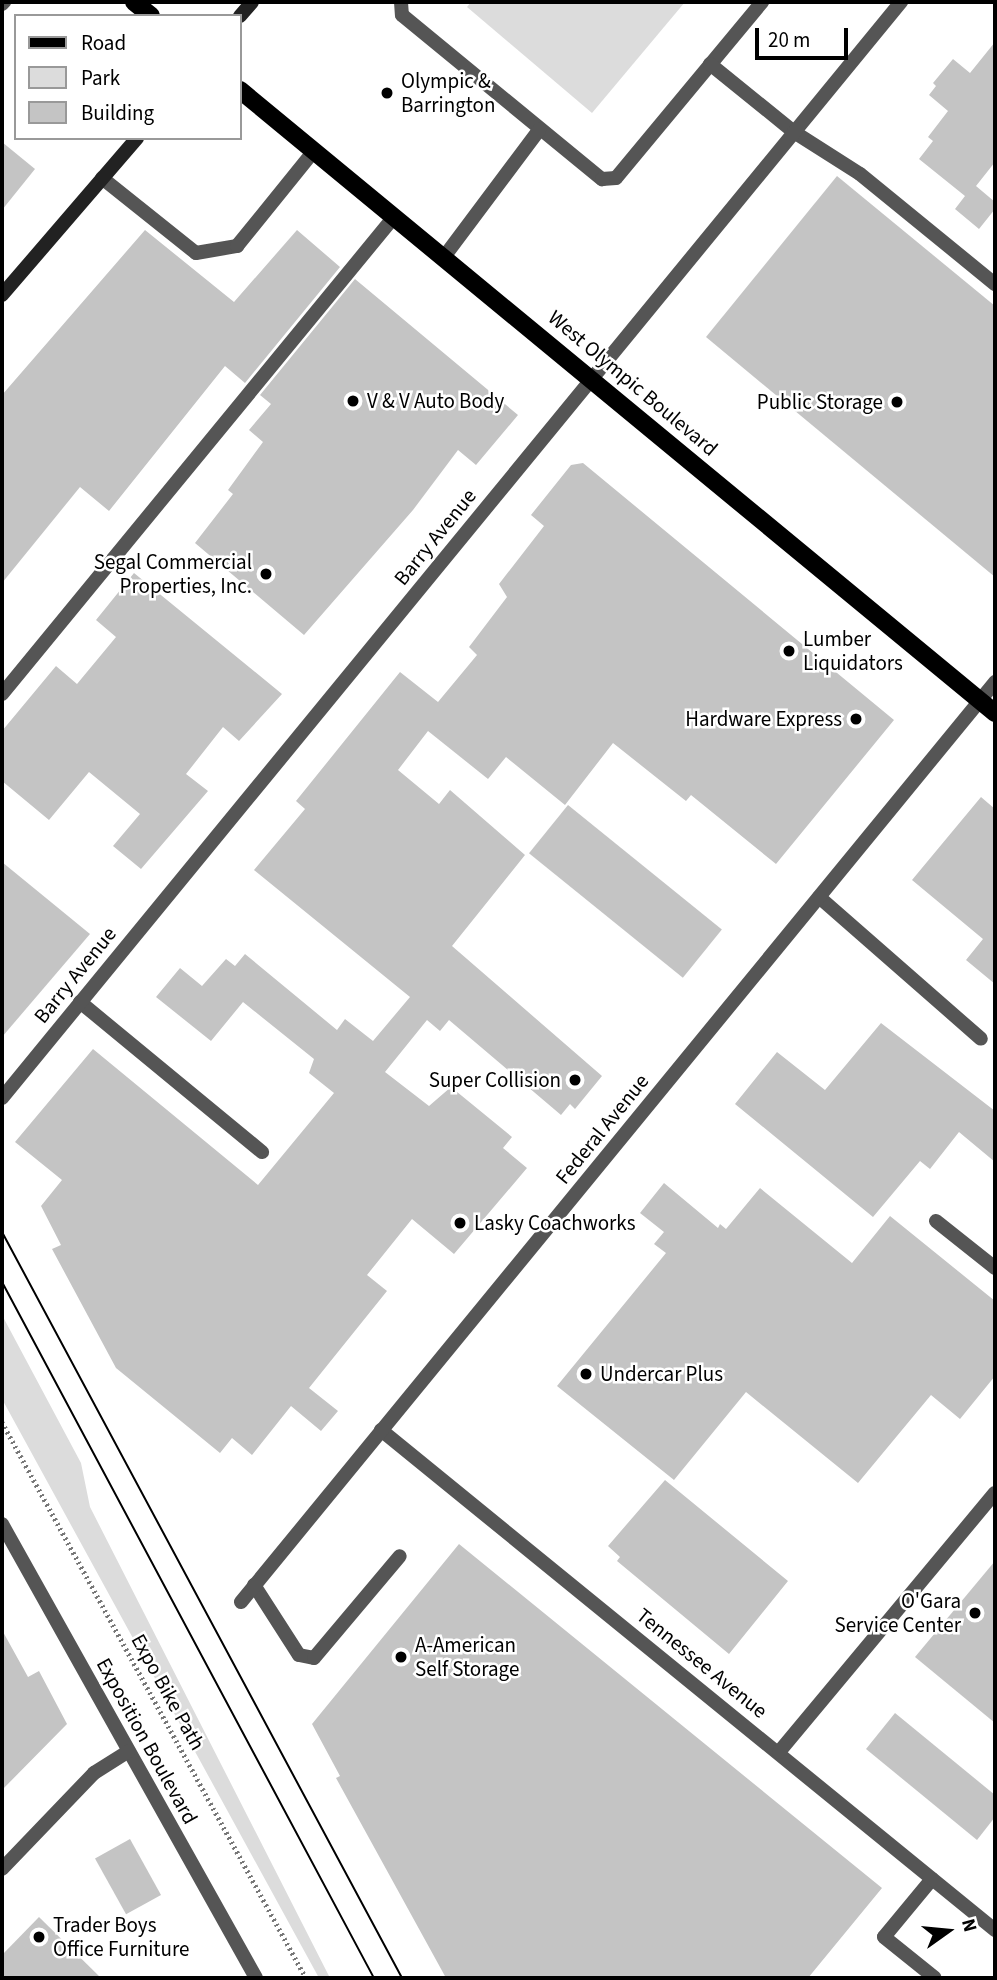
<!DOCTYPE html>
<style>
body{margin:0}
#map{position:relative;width:997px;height:1980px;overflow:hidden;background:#fff;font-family:"Source Sans 3",sans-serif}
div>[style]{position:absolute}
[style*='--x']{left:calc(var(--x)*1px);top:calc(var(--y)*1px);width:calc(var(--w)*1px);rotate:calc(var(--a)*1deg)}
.green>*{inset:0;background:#dcdcdc}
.building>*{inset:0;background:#c4c4c4;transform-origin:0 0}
.path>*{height:4.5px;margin-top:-2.25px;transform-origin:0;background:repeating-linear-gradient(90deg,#777 0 2px,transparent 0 5.5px)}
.lane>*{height:14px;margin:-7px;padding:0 7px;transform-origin:7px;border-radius:7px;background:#555}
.street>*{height:14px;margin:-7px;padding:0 7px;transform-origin:7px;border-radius:7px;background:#555}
.secondary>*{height:14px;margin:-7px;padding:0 7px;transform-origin:7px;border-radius:7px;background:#222}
.primary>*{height:18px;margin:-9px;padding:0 9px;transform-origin:9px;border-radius:9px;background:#000}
.tram>*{height:2px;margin:-1px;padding:0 1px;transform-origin:1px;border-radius:1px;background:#000}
.dots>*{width:19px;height:19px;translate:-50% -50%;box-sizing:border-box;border:4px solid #fff;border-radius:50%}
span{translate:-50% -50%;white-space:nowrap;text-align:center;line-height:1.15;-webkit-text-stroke:5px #fff;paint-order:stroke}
.poi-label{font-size:21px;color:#000}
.left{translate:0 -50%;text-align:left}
.right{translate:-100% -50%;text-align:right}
.street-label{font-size:21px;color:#000}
.frame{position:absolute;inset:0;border:4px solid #000;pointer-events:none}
.legend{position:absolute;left:14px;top:14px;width:228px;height:126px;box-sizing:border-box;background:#fff;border:2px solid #999;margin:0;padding:9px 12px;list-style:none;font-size:21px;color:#000}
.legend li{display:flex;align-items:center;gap:14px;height:35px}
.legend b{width:35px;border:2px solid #999}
.north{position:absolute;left:913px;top:1896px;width:70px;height:70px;-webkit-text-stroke:5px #fff;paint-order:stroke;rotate:75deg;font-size:19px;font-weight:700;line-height:28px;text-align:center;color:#000}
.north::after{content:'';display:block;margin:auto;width:24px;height:32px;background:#000;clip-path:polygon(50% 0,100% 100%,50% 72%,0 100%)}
.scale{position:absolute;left:755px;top:28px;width:93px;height:32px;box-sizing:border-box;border:4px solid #000;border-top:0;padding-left:9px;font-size:21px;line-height:24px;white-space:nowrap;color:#000;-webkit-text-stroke:5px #fff;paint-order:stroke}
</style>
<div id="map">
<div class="green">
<div style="clip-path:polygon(471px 2px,685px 2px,592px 113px,467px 7px)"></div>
<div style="clip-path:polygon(2px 1315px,81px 1463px,90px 1507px,330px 1978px,319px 1978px,2px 1399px)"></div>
</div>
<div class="building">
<div style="clip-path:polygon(995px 42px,995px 162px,976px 186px,995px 202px,995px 209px,979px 229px,955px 209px,965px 196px,919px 159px,933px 141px,928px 137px,948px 111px,929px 95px,936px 86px,933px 83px,953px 59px,970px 73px)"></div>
<div style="clip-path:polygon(2px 142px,35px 169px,2px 210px)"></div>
<div style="clip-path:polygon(837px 176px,995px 306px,995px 577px,706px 337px)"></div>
<div style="clip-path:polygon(145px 230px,234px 302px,297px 230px,340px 267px,245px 383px,225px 366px,109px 511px,80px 487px,2px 583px,2px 395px)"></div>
<div style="clip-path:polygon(355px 279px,518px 415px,476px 465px,458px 450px,413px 510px,304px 635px,195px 543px,233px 494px,228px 490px,263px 442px,249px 430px,271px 404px,260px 395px)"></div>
<div style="clip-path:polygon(583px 463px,894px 720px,776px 864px,691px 795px,686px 801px,613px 743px,565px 805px,506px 757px,488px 779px,428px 731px,398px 770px,439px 804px,450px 790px,525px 855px,452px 946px,602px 1076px,575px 1109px,570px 1104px,561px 1115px,449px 1020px,440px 1031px,427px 1020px,385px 1072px,429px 1106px,451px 1087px,512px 1137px,503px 1148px,527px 1168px,454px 1254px,412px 1219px,367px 1275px,387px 1291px,309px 1388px,338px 1411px,321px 1431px,291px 1406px,252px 1455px,232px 1438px,220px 1453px,116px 1368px,52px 1249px,61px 1245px,41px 1206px,62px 1180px,15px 1142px,93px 1049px,258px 1185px,334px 1093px,309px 1073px,314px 1059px,243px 1002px,211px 1041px,156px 997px,180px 968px,202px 986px,226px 959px,235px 966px,245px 954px,337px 1030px,345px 1019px,373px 1041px,410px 997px,254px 870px,305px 809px,296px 801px,400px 672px,438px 702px,477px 655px,469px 647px,507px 597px,499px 584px,544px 526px,531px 515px,571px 465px)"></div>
<div style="clip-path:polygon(134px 573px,282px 694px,239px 741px,223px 727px,186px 774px,208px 791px,141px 869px,113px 846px,140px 814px,89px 772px,49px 820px,2px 781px,2px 731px,56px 666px,77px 684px,116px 637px,96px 620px)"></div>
<div style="clip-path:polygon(981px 797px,995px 809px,995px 984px,966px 960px,983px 939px,912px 880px)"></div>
<div style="left:568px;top:805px;width:198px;height:62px;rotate:39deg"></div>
<div style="clip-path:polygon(2px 862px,90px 934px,2px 1037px)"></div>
<div style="clip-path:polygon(881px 1023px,995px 1111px,995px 1162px,959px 1132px,930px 1169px,920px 1161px,873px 1217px,735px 1104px,777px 1052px,825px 1090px)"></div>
<div style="clip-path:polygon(664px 1183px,718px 1228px,720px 1224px,726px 1229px,760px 1188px,852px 1263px,890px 1216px,995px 1301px,995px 1376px,960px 1419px,931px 1395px,858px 1483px,746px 1392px,674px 1480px,557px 1386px,666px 1253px,654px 1244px,664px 1232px,640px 1213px)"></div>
<div style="clip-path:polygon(665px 1480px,788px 1581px,729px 1654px,617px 1561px,620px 1557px,608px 1546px)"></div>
<div style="clip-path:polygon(459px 1544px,882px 1888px,808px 1978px,446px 1978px,336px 1778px,340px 1776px,312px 1724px)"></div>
<div style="clip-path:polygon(995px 1561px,995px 1723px,915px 1657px)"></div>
<div style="clip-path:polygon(2px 1630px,28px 1677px,39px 1671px,67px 1724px,2px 1790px)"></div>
<div style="clip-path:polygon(895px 1713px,995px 1795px,995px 1817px,977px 1840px,866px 1749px)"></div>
<div style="left:130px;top:1839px;width:64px;height:40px;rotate:61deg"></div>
<div style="clip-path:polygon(39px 1917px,101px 1978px,2px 1978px,2px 1955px)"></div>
</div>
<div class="path">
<div style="--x:2;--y:1422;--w:634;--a:61.33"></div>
</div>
<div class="lane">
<div style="--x:401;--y:2;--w:13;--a:86"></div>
<div style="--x:402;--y:15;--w:259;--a:39.4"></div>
<div style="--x:602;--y:179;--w:14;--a:-4"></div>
<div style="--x:616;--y:178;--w:229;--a:-50.3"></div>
<div style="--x:2;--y:4;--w:3;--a:-45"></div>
<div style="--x:710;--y:64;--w:108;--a:39"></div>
<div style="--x:794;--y:132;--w:78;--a:32.5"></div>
<div style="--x:860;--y:174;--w:174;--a:39.2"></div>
<div style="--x:102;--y:178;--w:120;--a:38.6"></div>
<div style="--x:196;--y:253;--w:42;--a:-9.7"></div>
<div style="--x:237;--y:246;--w:122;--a:-51"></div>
<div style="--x:444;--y:257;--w:159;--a:-53.2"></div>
<div style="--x:2;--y:694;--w:617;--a:-50.59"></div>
<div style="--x:819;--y:897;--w:215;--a:41.2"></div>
<div style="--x:80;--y:1002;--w:236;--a:39.5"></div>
<div style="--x:936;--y:1221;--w:75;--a:38.5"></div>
<div style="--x:254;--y:1585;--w:83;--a:57.3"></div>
<div style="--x:299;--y:1655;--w:15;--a:11"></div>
<div style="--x:314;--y:1658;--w:133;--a:-49.9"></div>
<div style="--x:932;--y:1879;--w:75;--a:129.6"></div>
<div style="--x:884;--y:1937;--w:65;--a:38.8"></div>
</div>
<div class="street">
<div style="--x:2;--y:1098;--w:1418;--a:-50.64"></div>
<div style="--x:381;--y:1430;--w:792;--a:39.16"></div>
<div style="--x:2;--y:1524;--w:520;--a:60.77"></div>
<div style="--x:241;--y:1602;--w:1190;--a:-50.66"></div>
<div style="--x:779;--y:1752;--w:337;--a:-50.2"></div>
<div style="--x:2;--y:1869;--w:133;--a:-46.2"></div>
<div style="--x:94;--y:1773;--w:41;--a:-32.2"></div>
</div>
<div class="secondary">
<div style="--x:240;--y:16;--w:18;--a:-49"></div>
<div style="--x:2;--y:295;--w:207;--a:-49.3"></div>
</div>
<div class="primary">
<div style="--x:134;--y:2;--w:22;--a:39"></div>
<div style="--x:240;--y:90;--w:979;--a:39.53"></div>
</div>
<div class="tram">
<div style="--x:2;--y:1232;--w:846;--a:61.8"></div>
<div style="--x:2;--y:1282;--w:789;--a:61.88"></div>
</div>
<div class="dots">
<div style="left:387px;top:93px;background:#000"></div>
<div style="left:353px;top:401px;background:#000"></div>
<div style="left:897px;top:402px;background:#000"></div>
<div style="left:266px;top:574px;background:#000"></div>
<div style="left:789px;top:651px;background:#000"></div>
<div style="left:856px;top:719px;background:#000"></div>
<div style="left:575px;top:1080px;background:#000"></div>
<div style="left:460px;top:1223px;background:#000"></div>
<div style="left:586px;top:1374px;background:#000"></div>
<div style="left:975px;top:1613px;background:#000"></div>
<div style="left:401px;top:1657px;background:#000"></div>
<div style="left:39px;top:1937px;background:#000"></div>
</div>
<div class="poi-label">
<span class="left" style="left:401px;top:93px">Olympic &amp;<br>Barrington</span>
<span class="left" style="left:367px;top:401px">V &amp; V Auto Body</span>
<span class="right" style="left:883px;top:402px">Public Storage</span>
<span class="right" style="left:252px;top:574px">Segal Commercial<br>Properties, Inc.</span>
<span class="left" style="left:803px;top:651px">Lumber<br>Liquidators</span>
<span class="right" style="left:842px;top:719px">Hardware Express</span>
<span class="right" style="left:561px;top:1080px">Super Collision</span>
<span class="left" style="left:474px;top:1223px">Lasky Coachworks</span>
<span class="left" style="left:600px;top:1374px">Undercar Plus</span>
<span class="right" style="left:961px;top:1613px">O'Gara<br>Service Center</span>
<span class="left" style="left:415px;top:1657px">A-American<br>Self Storage</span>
<span class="left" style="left:53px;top:1937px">Trader Boys<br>Office Furniture</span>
</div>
<div class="street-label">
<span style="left:633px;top:383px;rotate:40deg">West Olympic Boulevard</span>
<span style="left:435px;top:537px;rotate:-51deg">Barry Avenue</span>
<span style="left:75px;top:975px;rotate:-51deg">Barry Avenue</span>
<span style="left:602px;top:1129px;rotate:-51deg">Federal Avenue</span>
<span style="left:702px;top:1663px;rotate:39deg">Tennessee Avenue</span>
<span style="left:168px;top:1692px;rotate:61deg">Expo Bike Path</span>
<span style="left:147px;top:1741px;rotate:61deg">Exposition Boulevard</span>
</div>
<div class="frame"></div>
<ul class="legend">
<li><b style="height:9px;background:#000"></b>Road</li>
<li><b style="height:19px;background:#dcdcdc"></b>Park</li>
<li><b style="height:19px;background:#c4c4c4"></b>Building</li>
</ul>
<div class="north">N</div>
<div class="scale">20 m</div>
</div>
